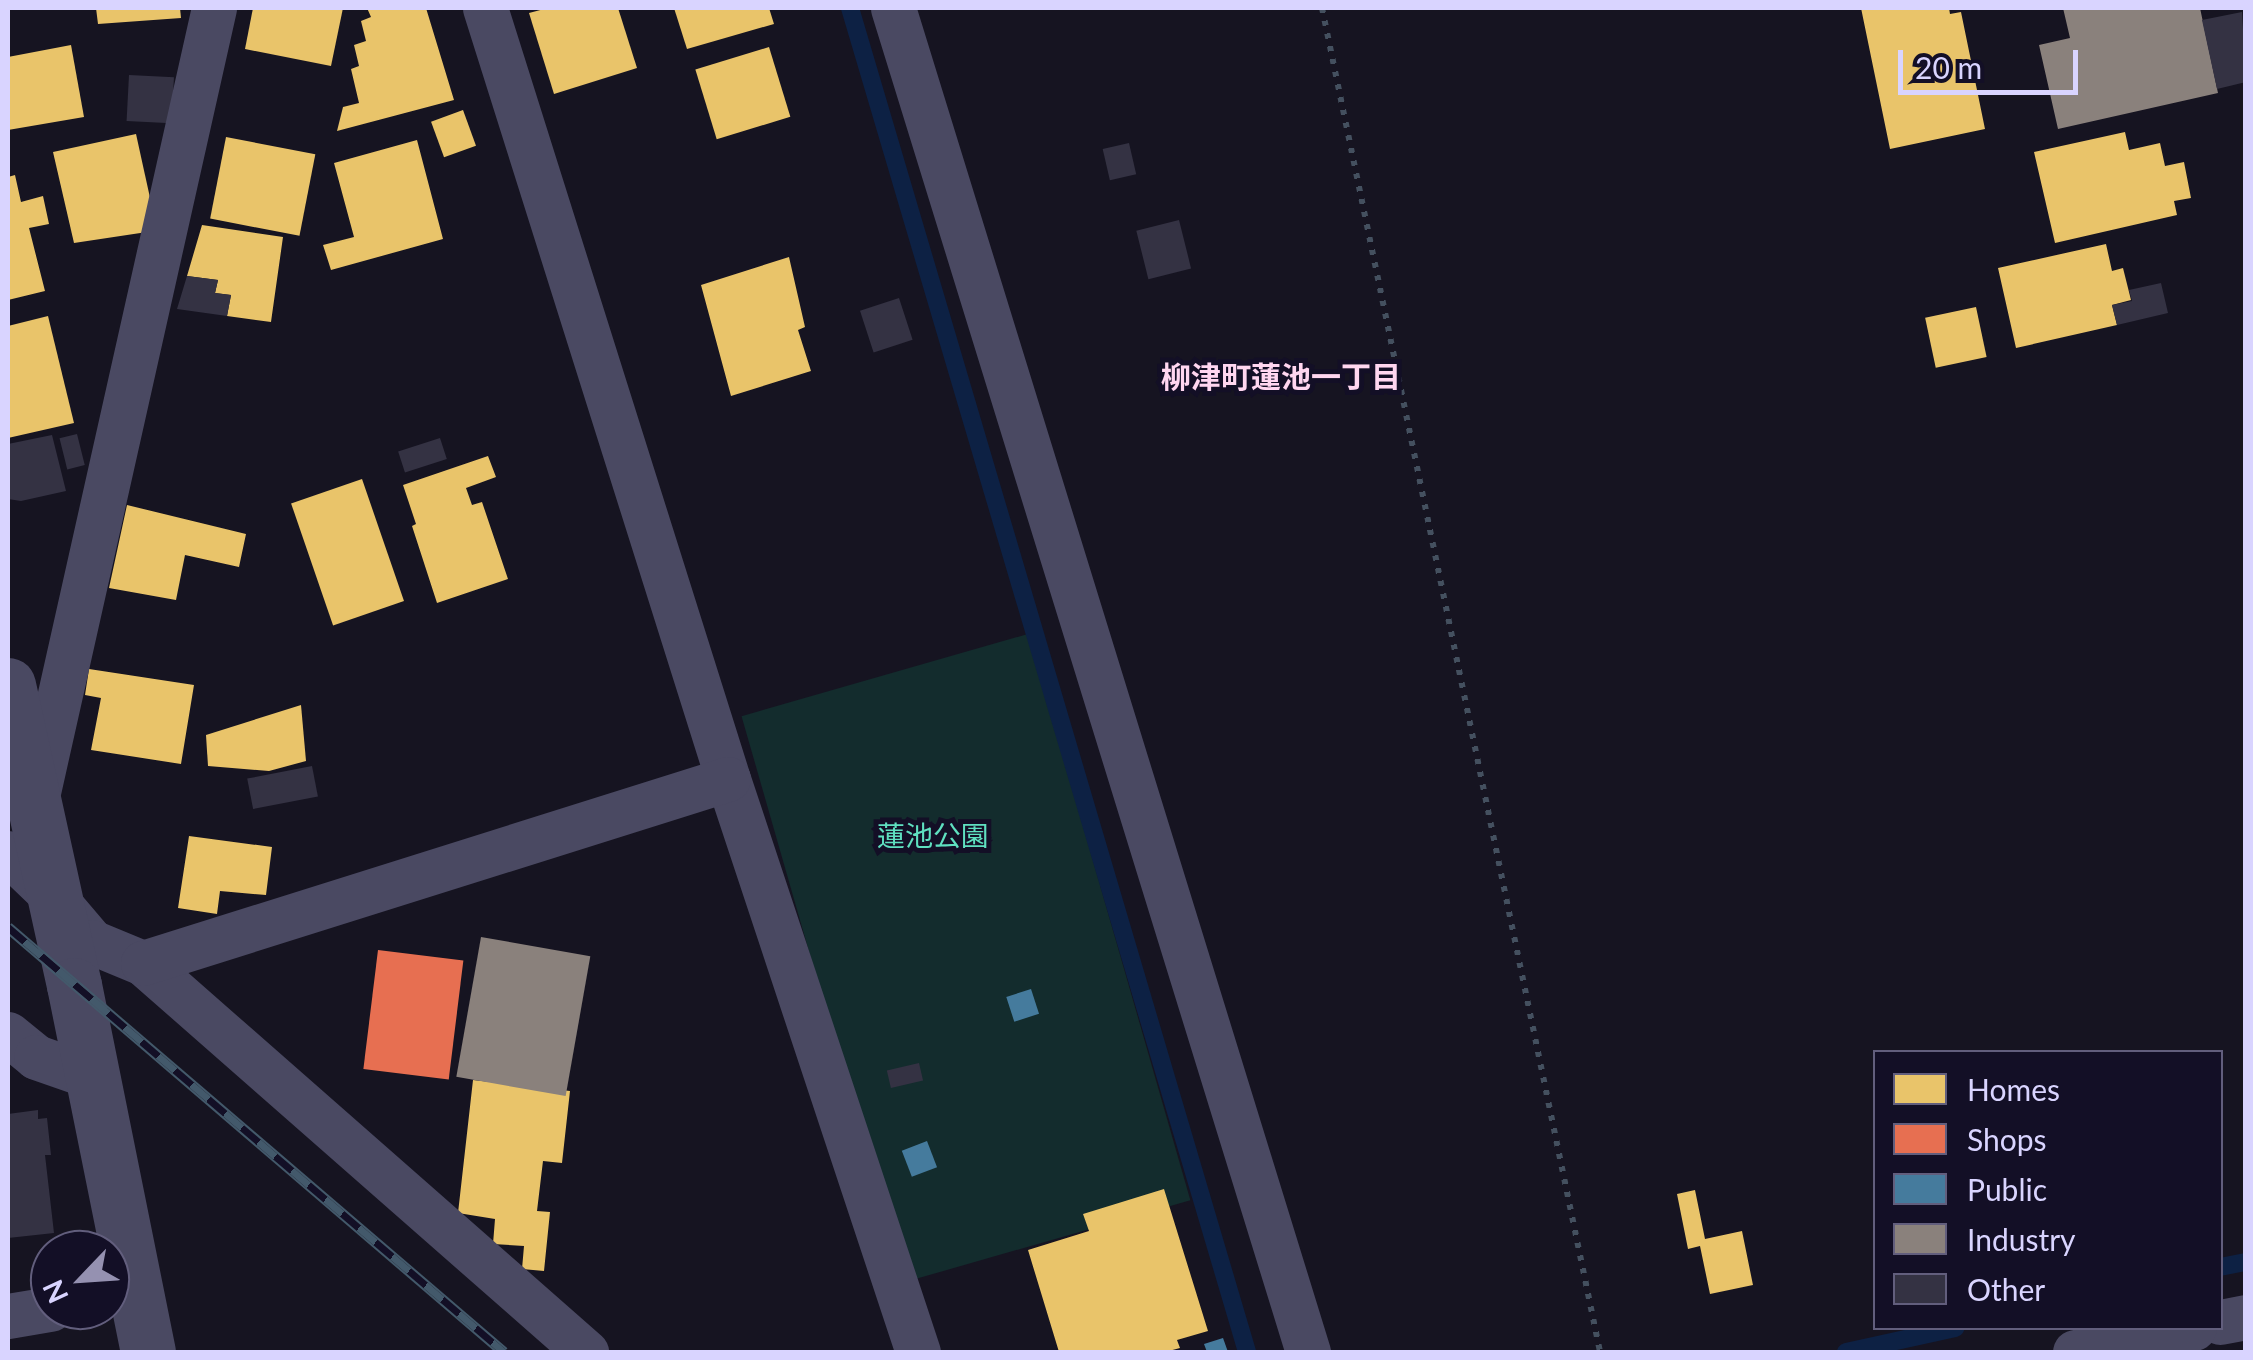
<!DOCTYPE html>
<meta charset="utf-8">
<style>
body{margin:0}
#map{position:relative;width:2253px;height:1360px;overflow:hidden;background:#161421;font-family:Lato,"Noto Sans JP",sans-serif}
div>[style]{position:absolute}
[style*='--x']{left:calc(var(--x)*1px);top:calc(var(--y)*1px);width:calc(var(--w)*1px);rotate:calc(var(--a)*1deg)}
.green>*{inset:0;background:#132c2d;transform-origin:0 0}
.homes>*{inset:0;background:#e9c46a;transform-origin:0 0}
.shops>*{inset:0;background:#e76f51;transform-origin:0 0}
.public>*{inset:0;background:#457b9d;transform-origin:0 0}
.industry>*{inset:0;background:#8a817c;transform-origin:0 0}
.stream>*{height:18px;margin:-9px;padding:0 9px;transform-origin:9px;border-radius:9px;background:#0d2144}
.building>*{inset:0;background:#343243;transform-origin:0 0}
.path>*{height:6px;margin-top:-3px;transform-origin:0;background:repeating-linear-gradient(90deg,#44505f 0 5px,transparent 0 13px)}
.minor>*{height:45px;margin:-22.5px;padding:0 22.5px;transform-origin:22.5px;border-radius:22.5px;background:#4a4962}
.tertiary>*{height:55px;margin:-27.5px;padding:0 27.5px;transform-origin:27.5px;border-radius:27.5px;background:#4a4962}
.rail>*{height:11px;margin-top:-5.5px;transform-origin:0;background:repeating-linear-gradient(90deg,#130f26 0 22px,#43596b 0 44px);box-sizing:border-box;border-block:2px solid #43596b}
span{translate:-50% -50%;white-space:nowrap;text-align:center;line-height:1.15;-webkit-text-stroke:10px #130f26;paint-order:stroke}
.park-label{font-size:28px;color:#5fe0c0}
.neighbourhood-label{font-size:30px;color:#ffd6f0;font-weight:700}
.frame{position:absolute;inset:0;border:10px solid #d9d4ff;pointer-events:none}
.legend{position:absolute;left:1873px;top:1050px;width:350px;height:280px;box-sizing:border-box;background:#130f26;border:2px solid #625e7d;margin:0;padding:12px 18px;list-style:none;font-size:30px;color:#d9d4ff}
.legend li{display:flex;align-items:center;gap:20px;height:50px}
.legend b{width:50px;border:2px solid #625e7d}
.north{position:absolute;left:30px;top:1230px;width:100px;height:100px;box-sizing:border-box;background:#130f26;border:2px solid #625e7d;border-radius:50%;rotate:245deg;font-size:28px;font-weight:700;line-height:40px;text-align:center;color:#d9d4ff}
.north::after{content:'';display:block;margin:auto;width:35px;height:45px;background:#9591b1;clip-path:polygon(50% 0,100% 100%,50% 72%,0 100%)}
.scale{position:absolute;left:1898px;top:50px;width:180px;height:45px;box-sizing:border-box;border:5px solid #d9d4ff;border-top:0;padding-left:12px;font-size:30px;line-height:35px;white-space:nowrap;color:#d9d4ff;-webkit-text-stroke:8px #130f26;paint-order:stroke}
</style>
<div id="map">
<div class="green">
<div style="left:1028px;top:634px;width:589px;height:298px;rotate:74deg"></div>
</div>
<div class="homes">
<div style="clip-path:polygon(96px 8px,180px 8px,181px 18px,98px 24px)"></div>
<div style="clip-path:polygon(253px 8px,343px 8px,331px 66px,245px 49px)"></div>
<div style="clip-path:polygon(367px 8px,426px 8px,454px 100px,337px 131px,343px 107px,359px 103px,351px 69px,359px 66px,354px 45px,366px 41px,361px 21px,371px 17px)"></div>
<div style="clip-path:polygon(548px 8px,618px 8px,637px 68px,554px 94px,529px 13px)"></div>
<div style="clip-path:polygon(674px 8px,769px 8px,774px 24px,687px 49px)"></div>
<div style="clip-path:polygon(1861px 8px,1949px 8px,1950px 14px,1961px 12px,1985px 129px,1890px 149px)"></div>
<div style="clip-path:polygon(71px 45px,84px 117px,8px 130px,8px 57px)"></div>
<div style="left:769px;top:47px;width:73px;height:77px;rotate:73deg"></div>
<div style="left:463px;top:110px;width:38px;height:34px;rotate:70deg"></div>
<div style="clip-path:polygon(2125px 132px,2129px 150px,2160px 143px,2165px 166px,2184px 162px,2191px 198px,2174px 201px,2177px 215px,2055px 243px,2034px 152px)"></div>
<div style="clip-path:polygon(136px 134px,154px 216px,147px 232px,74px 243px,53px 152px)"></div>
<div style="left:226px;top:137px;width:91px;height:83px;rotate:11deg"></div>
<div style="clip-path:polygon(417px 140px,443px 239px,331px 270px,323px 245px,354px 237px,334px 163px)"></div>
<div style="clip-path:polygon(15px 175px,21px 202px,43px 196px,49px 224px,29px 228px,45px 291px,8px 300px,8px 177px)"></div>
<div style="clip-path:polygon(202px 225px,283px 237px,271px 322px,227px 316px,231px 295px,215px 293px,218px 280px,187px 276px)"></div>
<div style="clip-path:polygon(2106px 244px,2112px 271px,2123px 268px,2131px 300px,2112px 305px,2117px 325px,2016px 348px,1998px 268px)"></div>
<div style="clip-path:polygon(789px 257px,805px 327px,798px 330px,811px 371px,731px 396px,701px 285px)"></div>
<div style="left:1976px;top:307px;width:51px;height:52px;rotate:78deg"></div>
<div style="clip-path:polygon(48px 316px,74px 423px,8px 438px,8px 326px)"></div>
<div style="clip-path:polygon(488px 456px,496px 477px,466px 488px,472px 505px,482px 502px,508px 579px,437px 603px,412px 526px,416px 524px,403px 485px)"></div>
<div style="left:362px;top:479px;width:129px;height:75px;rotate:71deg"></div>
<div style="clip-path:polygon(127px 505px,246px 534px,239px 567px,185px 555px,176px 600px,109px 588px)"></div>
<div style="clip-path:polygon(89px 669px,194px 685px,181px 764px,91px 750px,101px 698px,85px 695px)"></div>
<div style="clip-path:polygon(301px 705px,306px 761px,269px 771px,208px 766px,206px 735px)"></div>
<div style="clip-path:polygon(189px 836px,272px 847px,266px 895px,220px 891px,217px 914px,178px 908px)"></div>
<div style="clip-path:polygon(473px 1080px,570px 1091px,562px 1163px,543px 1161px,537px 1211px,550px 1212px,544px 1271px,522px 1269px,524px 1246px,493px 1244px,495px 1219px,458px 1213px)"></div>
<div style="clip-path:polygon(1164px 1189px,1208px 1331px,1177px 1340px,1180px 1348px,1165px 1352px,1059px 1352px,1028px 1250px,1089px 1231px,1083px 1214px)"></div>
<div style="clip-path:polygon(1695px 1190px,1705px 1239px,1742px 1231px,1753px 1285px,1710px 1294px,1700px 1246px,1688px 1249px,1677px 1194px)"></div>
</div>
<div class="shops">
<div style="left:378px;top:950px;width:86px;height:120px;rotate:7deg"></div>
</div>
<div class="public">
<div style="left:1031px;top:989px;width:26px;height:26px;rotate:72deg"></div>
<div style="left:927px;top:1141px;width:28px;height:27px;rotate:69deg"></div>
<div style="clip-path:polygon(1223px 1338px,1228px 1352px,1207px 1352px,1204px 1344px)"></div>
</div>
<div class="industry">
<div style="clip-path:polygon(2063px 8px,2200px 8px,2218px 93px,2058px 129px,2039px 45px,2070px 38px)"></div>
<div style="left:481px;top:937px;width:111px;height:142px;rotate:10deg"></div>
</div>
<div class="stream">
<div style="--x:850;--y:8;--w:1401;--a:73.54"></div>
<div style="--x:2220;--y:1267;--w:26;--a:-11"></div>
<div style="--x:1846;--y:1352;--w:112;--a:-12.4"></div>
</div>
<div class="building">
<div style="clip-path:polygon(2242px 12px,2246px 82px,2217px 89px,2202px 20px)"></div>
<div style="left:129px;top:75px;width:45px;height:46px;rotate:3deg"></div>
<div style="left:1129px;top:143px;width:32px;height:27px;rotate:77deg"></div>
<div style="left:1179px;top:220px;width:50px;height:44px;rotate:76deg"></div>
<div style="clip-path:polygon(187px 276px,218px 280px,215px 293px,231px 295px,227px 316px,177px 309px)"></div>
<div style="clip-path:polygon(2161px 283px,2168px 313px,2117px 325px,2112px 305px,2132px 301px,2129px 290px)"></div>
<div style="left:899px;top:298px;width:44px;height:41px;rotate:72deg"></div>
<div style="left:77px;top:434px;width:32px;height:18px;rotate:76deg"></div>
<div style="clip-path:polygon(52px 435px,66px 491px,21px 501px,8px 499px,8px 444px)"></div>
<div style="left:440px;top:438px;width:22px;height:44px;rotate:72deg"></div>
<div style="left:312px;top:766px;width:31px;height:66px;rotate:79deg"></div>
<div style="left:919px;top:1063px;width:18px;height:33px;rotate:77deg"></div>
<div style="clip-path:polygon(38px 1110px,38px 1119px,47px 1118px,51px 1155px,45px 1155px,54px 1233px,8px 1238px,8px 1114px)"></div>
</div>
<div class="path">
<div style="--x:1322;--y:8;--w:1372;--a:78.31"></div>
</div>
<div class="minor">
<div style="--x:485;--y:8;--w:808;--a:72.51"></div>
<div style="--x:728;--y:779;--w:604;--a:71.66"></div>
<div style="--x:893;--y:8;--w:1407;--a:72.84"></div>
<div style="--x:36;--y:801;--w:813;--a:-77.35"></div>
<div style="--x:8;--y:853;--w:61;--a:43.7"></div>
<div style="--x:52;--y:895;--w:62;--a:49.6"></div>
<div style="--x:92;--y:942;--w:55;--a:22.4"></div>
<div style="--x:143;--y:963;--w:590;--a:41.29"></div>
<div style="--x:143;--y:963;--w:613;--a:-17.46"></div>
<div style="--x:8;--y:1034;--w:36;--a:39"></div>
<div style="--x:36;--y:1057;--w:60;--a:19.3"></div>
<div style="--x:8;--y:1316;--w:43;--a:-9.5"></div>
<div style="--x:2220;--y:1322;--w:26;--a:-11"></div>
<div style="--x:2075;--y:1352;--w:121;--a:-11.4"></div>
</div>
<div class="tertiary">
<div style="--x:8;--y:685;--w:307;--a:77.6"></div>
<div style="--x:74;--y:985;--w:374;--a:78.6"></div>
</div>
<div class="rail">
<div style="--x:8;--y:927;--w:653;--a:40.59"></div>
</div>
<div class="park-label">
<span style="left:933px;top:835px">蓮池公園</span>
</div>
<div class="neighbourhood-label">
<span style="left:1281px;top:376px">柳津町蓮池一丁目</span>
</div>
<div class="frame"></div>
<ul class="legend">
<li><b style="height:28px;background:#e9c46a"></b>Homes</li>
<li><b style="height:28px;background:#e76f51"></b>Shops</li>
<li><b style="height:28px;background:#457b9d"></b>Public</li>
<li><b style="height:28px;background:#8a817c"></b>Industry</li>
<li><b style="height:28px;background:#343243"></b>Other</li>
</ul>
<div class="north">N</div>
<div class="scale">20 m</div>
</div>
